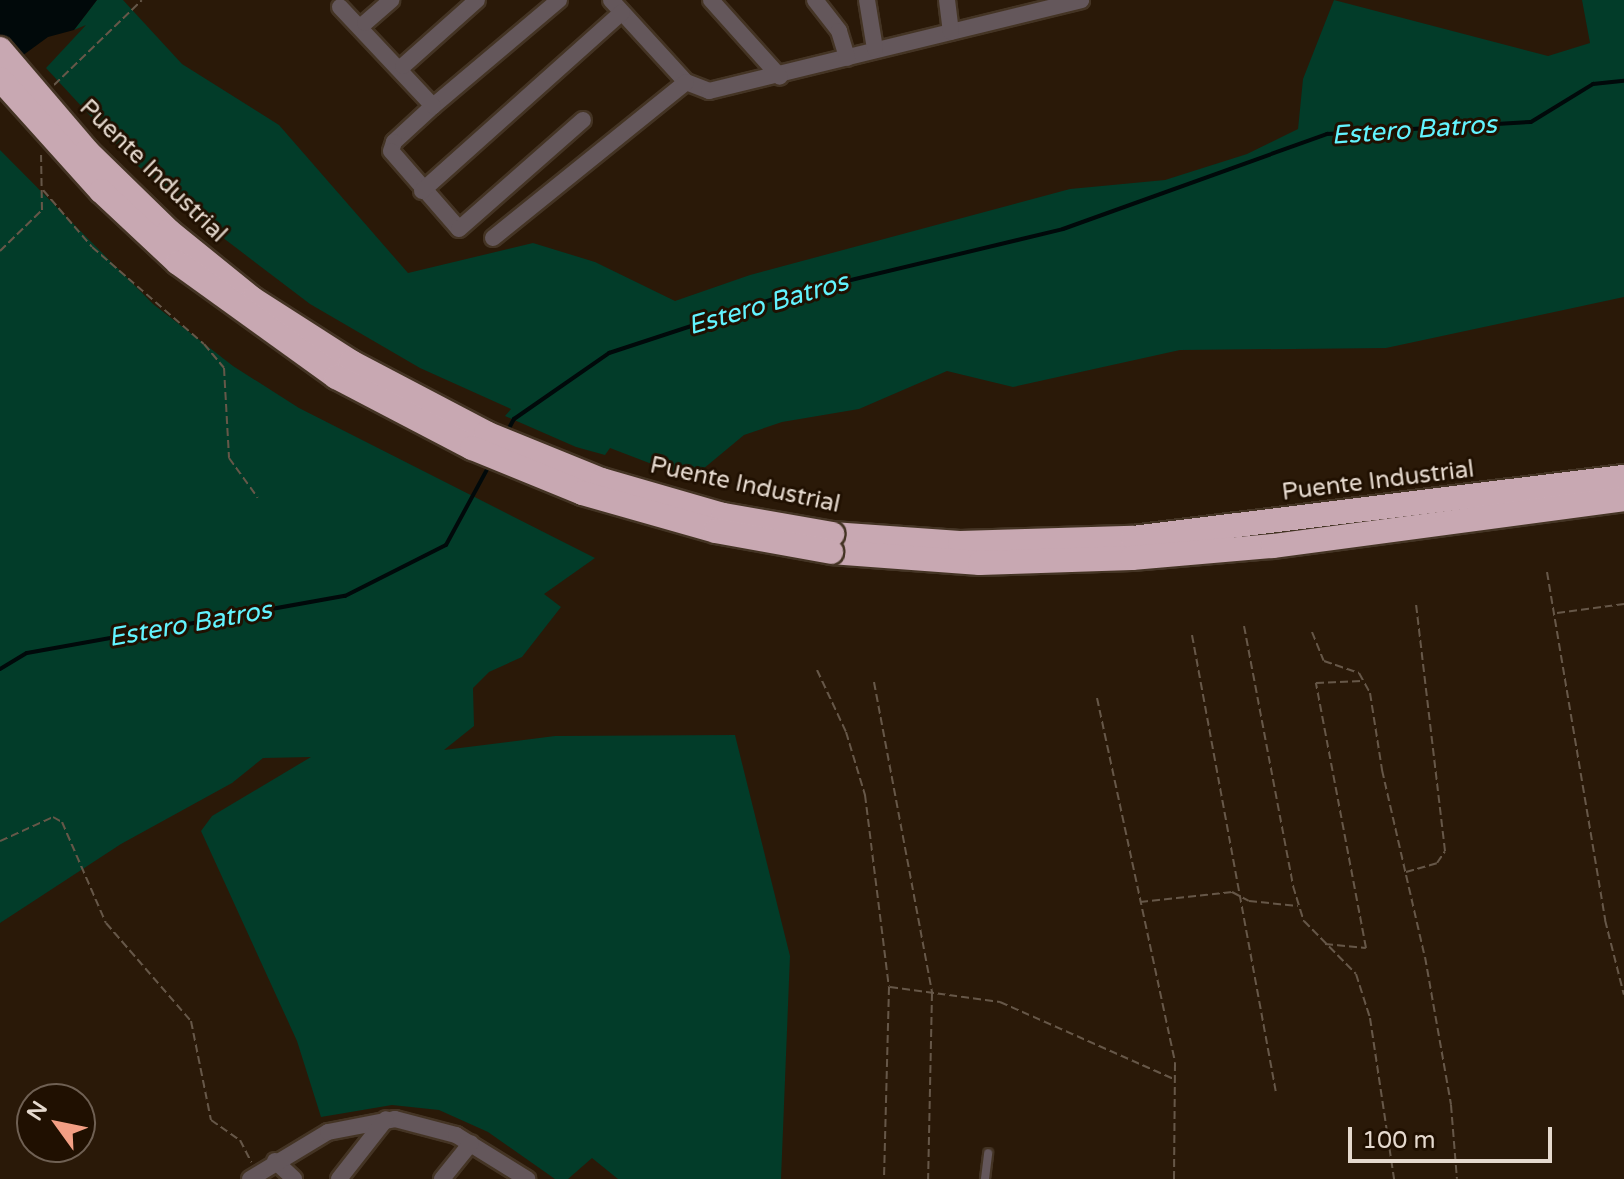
<!DOCTYPE html>
<style>
body{margin:0}
#map{position:relative;width:1624px;height:1179px;overflow:hidden;background:#2a1908;font-family:"Varela Round",sans-serif}
div>[style]{position:absolute}
[style*='--x']{left:calc(var(--x)*1px);top:calc(var(--y)*1px);width:calc(var(--w)*1px);rotate:calc(var(--a)*1deg)}
.green>*{inset:0;background:#023c29}
.water>*{inset:0;background:#01090a}
.stream>*{height:4px;margin:-2px;padding:0 2px;transform-origin:2px;border-radius:2px;background:#01090a}
.path>*{height:2px;margin-top:-1px;transform-origin:0;background:repeating-linear-gradient(90deg,#665748 0 8px,transparent 0 12px)}
.roads{filter:drop-shadow(2px 0 #443424) drop-shadow(-2px 0 #443424) drop-shadow(0 2px #443424) drop-shadow(0 -2px #443424)}
.service>*{height:8px;margin:-4px;padding:0 4px;transform-origin:4px;border-radius:4px;background:#64575b}
.minor>*{height:16px;margin:-8px;padding:0 8px;transform-origin:8px;border-radius:8px;background:#64575b}
.motorway>*{height:24px;margin:-12px;padding:0 12px;transform-origin:12px;border-radius:12px;background:#c8a8b2}
.bridges{filter:drop-shadow(2px 0 #443424) drop-shadow(-2px 0 #443424) drop-shadow(0 2px #443424) drop-shadow(0 -2px #443424)}
.motorway-bridge>*{height:24px;margin:-12px;padding:0 12px;transform-origin:12px;border-radius:12px;background:#c8a8b2}
span{translate:-50% -50%;white-space:nowrap;text-align:center;line-height:1.15;-webkit-text-stroke:6px #201001;paint-order:stroke}
.street-label{font-size:24px;color:#e5d9ce}
.water-label{font-size:26px;color:#62f3fe;font-style:italic}
.north{position:absolute;left:16px;top:1083px;width:80px;height:80px;box-sizing:border-box;background:#201001;border:2px solid #6f6053;border-radius:50%;rotate:303deg;font-size:22px;font-weight:700;line-height:32px;text-align:center;color:#e5d9ce}
.north::after{content:'';display:block;margin:auto;width:28px;height:36px;background:#f39f84;clip-path:polygon(50% 0,100% 100%,50% 72%,0 100%)}
.scale{position:absolute;left:1348px;top:1127px;width:204px;height:36px;box-sizing:border-box;border:4px solid #e5d9ce;border-top:0;padding-left:10px;font-size:24px;line-height:28px;white-space:nowrap;color:#e5d9ce;-webkit-text-stroke:6px #201001;paint-order:stroke}
</style>
<div id="map">
<div class="green">
<div style="clip-path:polygon(97px 0,123px 0,182px 64px,279px 125px,408px 273px,533px 243px,595px 262px,675px 301px,750px 275px,1070px 189px,1165px 180px,1247px 154px,1298px 129px,1303px 79px,1334px 0,1548px 56px,1590px 43px,1582px 0,1624px 0,1624px 297px,1386px 348px,1180px 350px,1013px 387px,947px 371px,859px 409px,782px 422px,744px 435px,691px 479px,610px 448px,605px 455px,576px 447px,505px 416px,511px 409px,420px 368px,310px 304px,218px 234px,132px 161px,46px 68px,86px 25px,74px 30px)"></div>
<div style="clip-path:polygon(0 150px,153px 304px,233px 366px,299px 408px,595px 558px,544px 594px,561px 607px,522px 657px,489px 672px,473px 688px,474px 726px,444px 750px,555px 736px,735px 735px,790px 956px,781px 1179px,618px 1179px,592px 1158px,568px 1179px,555px 1179px,488px 1132px,439px 1110px,392px 1105px,321px 1117px,297px 1041px,201px 831px,212px 816px,311px 757px,263px 758px,232px 783px,121px 844px,0 923px)"></div>
</div>
<div class="water">
<div style="clip-path:polygon(0 0,97px 0,74px 30px,48px 37px,0 72px)"></div>
</div>
<div class="stream">
<div style="--x:507;--y:432;--w:15;--a:-62"></div>
<div style="--x:514;--y:419;--w:116;--a:-34.8"></div>
<div style="--x:609;--y:353;--w:176;--a:-18.2"></div>
<div style="--x:776;--y:298;--w:295;--a:-13.5"></div>
<div style="--x:1063;--y:229;--w:281;--a:-19.8"></div>
<div style="--x:1327;--y:134;--w:204;--a:-3.4"></div>
<div style="--x:1531;--y:122;--w:73;--a:-31.5"></div>
<div style="--x:1593;--y:84;--w:31;--a:-6"></div>
<div style="--x:0;--y:669;--w:31;--a:-31"></div>
<div style="--x:27;--y:653;--w:323;--a:-10.2"></div>
<div style="--x:345;--y:596;--w:113;--a:-26.8"></div>
<div style="--x:446;--y:545;--w:92;--a:-61.5"></div>
</div>
<div class="path">
<div style="--x:54;--y:85;--w:122;--a:-44"></div>
<div style="--x:43;--y:190;--w:75;--a:49.3"></div>
<div style="--x:92;--y:247;--w:148;--a:40.9"></div>
<div style="--x:204;--y:344;--w:31;--a:50"></div>
<div style="--x:224;--y:368;--w:90;--a:86.8"></div>
<div style="--x:229;--y:458;--w:49;--a:54.1"></div>
<div style="--x:0;--y:251;--w:59;--a:-44.3"></div>
<div style="--x:42;--y:210;--w:55;--a:-91"></div>
<div style="--x:1547;--y:572;--w:353;--a:80.5"></div>
<div style="--x:1605;--y:920;--w:77;--a:75.8"></div>
<div style="--x:1557;--y:613;--w:68;--a:-7.7"></div>
<div style="--x:1244;--y:626;--w:265;--a:79.3"></div>
<div style="--x:1293;--y:886;--w:37;--a:73"></div>
<div style="--x:1304;--y:921;--w:74;--a:45.5"></div>
<div style="--x:1356;--y:974;--w:46;--a:72.3"></div>
<div style="--x:1370;--y:1018;--w:163;--a:81.5"></div>
<div style="--x:1312;--y:632;--w:31;--a:68"></div>
<div style="--x:1324;--y:661;--w:37;--a:19"></div>
<div style="--x:1359;--y:673;--w:23;--a:61"></div>
<div style="--x:1370;--y:693;--w:78;--a:81.1"></div>
<div style="--x:1382;--y:770;--w:192;--a:77.1"></div>
<div style="--x:1425;--y:957;--w:150;--a:80"></div>
<div style="--x:1451;--y:1105;--w:74;--a:85.4"></div>
<div style="--x:1192;--y:635;--w:464;--a:79.6"></div>
<div style="--x:817;--y:670;--w:68;--a:64.9"></div>
<div style="--x:846;--y:732;--w:66;--a:73.2"></div>
<div style="--x:865;--y:795;--w:193;--a:82.9"></div>
<div style="--x:889;--y:987;--w:192;--a:91.5"></div>
<div style="--x:874;--y:682;--w:316;--a:79.4"></div>
<div style="--x:932;--y:993;--w:186;--a:91.2"></div>
<div style="--x:1097;--y:698;--w:373;--a:77.9"></div>
<div style="--x:1175;--y:1063;--w:116;--a:90.5"></div>
<div style="--x:0;--y:841;--w:58;--a:-24.4"></div>
<div style="--x:53;--y:817;--w:10;--a:29"></div>
<div style="--x:62;--y:822;--w:110;--a:66.5"></div>
<div style="--x:106;--y:923;--w:130;--a:49.1"></div>
<div style="--x:191;--y:1021;--w:101;--a:78.6"></div>
<div style="--x:211;--y:1120;--w:35;--a:35"></div>
<div style="--x:240;--y:1140;--w:25;--a:63"></div>
<div style="--x:1406;--y:872;--w:32;--a:-16"></div>
<div style="--x:1437;--y:863;--w:14;--a:-56"></div>
<div style="--x:1445;--y:851;--w:248;--a:-96.7"></div>
<div style="--x:1140;--y:902;--w:93;--a:-6.2"></div>
<div style="--x:1232;--y:892;--w:19;--a:28"></div>
<div style="--x:1249;--y:901;--w:49;--a:5.8"></div>
<div style="--x:1325;--y:944;--w:41;--a:5.6"></div>
<div style="--x:1366;--y:948;--w:270;--a:-100.7"></div>
<div style="--x:1316;--y:683;--w:46;--a:-2.5"></div>
<div style="--x:890;--y:987;--w:111;--a:7.8"></div>
<div style="--x:1000;--y:1002;--w:190;--a:23.9"></div>
</div>
<div class="roads">
<div class="service">
<div style="--x:985;--y:1179;--w:26;--a:-83"></div>
</div>
<div class="minor">
<div style="--x:559;--y:0;--w:165;--a:139.9"></div>
<div style="--x:433;--y:106;--w:53;--a:137.3"></div>
<div style="--x:394;--y:142;--w:9;--a:108"></div>
<div style="--x:391;--y:151;--w:103;--a:48.9"></div>
<div style="--x:459;--y:229;--w:165;--a:-41.3"></div>
<div style="--x:611;--y:0;--w:111;--a:47.6"></div>
<div style="--x:686;--y:82;--w:25;--a:21"></div>
<div style="--x:709;--y:91;--w:383;--a:-13.7"></div>
<div style="--x:711;--y:0;--w:103;--a:48.1"></div>
<div style="--x:815;--y:0;--w:39;--a:52"></div>
<div style="--x:839;--y:31;--w:28;--a:73"></div>
<div style="--x:867;--y:0;--w:50;--a:80.7"></div>
<div style="--x:947;--y:0;--w:32;--a:83"></div>
<div style="--x:340;--y:7;--w:136;--a:46.8"></div>
<div style="--x:365;--y:23;--w:35;--a:-41"></div>
<div style="--x:403;--y:66;--w:99;--a:-41.7"></div>
<div style="--x:422;--y:191;--w:268;--a:-41.8"></div>
<div style="--x:493;--y:238;--w:248;--a:-38.9"></div>
<div style="--x:275;--y:1161;--w:26;--a:43"></div>
<div style="--x:250;--y:1179;--w:91;--a:-31.1"></div>
<div style="--x:328;--y:1132;--w:68;--a:-11"></div>
<div style="--x:395;--y:1119;--w:63;--a:14.7"></div>
<div style="--x:456;--y:1135;--w:84;--a:31.8"></div>
<div style="--x:339;--y:1179;--w:76;--a:-51.9"></div>
<div style="--x:442;--y:1179;--w:46;--a:-51.1"></div>
</div>
<div class="motorway">
<div style="--x:832;--y:534;--w:128;--a:4"></div>
<div style="--x:960;--y:543;--w:173;--a:-1.7"></div>
<div style="--x:1133;--y:538;--w:495;--a:-7.1"></div>
<div style="--x:831;--y:552;--w:149;--a:4.2"></div>
<div style="--x:980;--y:563;--w:152;--a:-1.9"></div>
<div style="--x:1132;--y:558;--w:142;--a:-4.9"></div>
<div style="--x:1273;--y:546;--w:354;--a:-7.6"></div>
</div>
</div>
<div class="bridges">
<div class="motorway-bridge">
<div style="--x:0;--y:49;--w:134;--a:49.5"></div>
<div style="--x:87;--y:151;--w:115;--a:44.3"></div>
<div style="--x:169;--y:231;--w:108;--a:39"></div>
<div style="--x:253;--y:299;--w:117;--a:32.7"></div>
<div style="--x:351;--y:362;--w:153;--a:27.7"></div>
<div style="--x:486;--y:433;--w:125;--a:22.1"></div>
<div style="--x:602;--y:480;--w:126;--a:16.1"></div>
<div style="--x:723;--y:515;--w:111;--a:9.9"></div>
<div style="--x:0;--y:79;--w:151;--a:48"></div>
<div style="--x:101;--y:191;--w:105;--a:43.1"></div>
<div style="--x:178;--y:263;--w:195;--a:35.8"></div>
<div style="--x:336;--y:377;--w:153;--a:27.6"></div>
<div style="--x:472;--y:448;--w:119;--a:22.2"></div>
<div style="--x:582;--y:493;--w:139;--a:15.8"></div>
<div style="--x:716;--y:531;--w:117;--a:10.3"></div>
</div>
</div>
<div class="street-label">
<span style="left:153px;top:171px;rotate:44deg">Puente Industrial</span>
<span style="left:1378px;top:481px;rotate:-7deg">Puente Industrial</span>
<span style="left:745px;top:485px;rotate:12deg">Puente Industrial</span>
</div>
<div class="water-label">
<span style="left:1414px;top:130px;rotate:-4deg">Estero Batros</span>
<span style="left:768px;top:304px;rotate:-16deg">Estero Batros</span>
<span style="left:190px;top:624px;rotate:-10deg">Estero Batros</span>
</div>
<div class="north">N</div>
<div class="scale">100 m</div>
</div>
